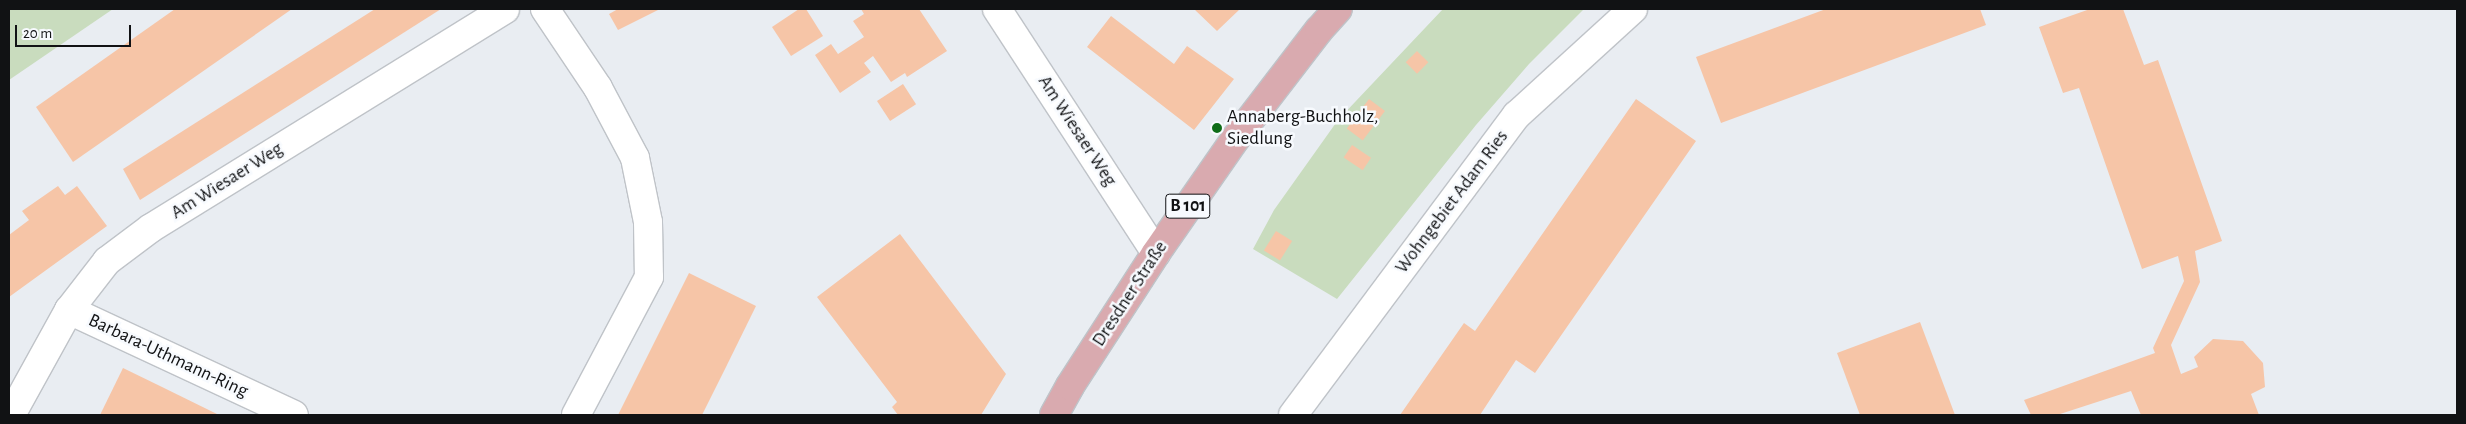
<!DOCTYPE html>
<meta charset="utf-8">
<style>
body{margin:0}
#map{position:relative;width:2466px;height:424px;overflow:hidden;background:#e9edf2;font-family:"Alegreya Sans",sans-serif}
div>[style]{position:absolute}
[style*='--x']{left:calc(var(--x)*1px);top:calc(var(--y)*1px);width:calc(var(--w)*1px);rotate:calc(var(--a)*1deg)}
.green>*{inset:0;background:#c9dcbe}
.building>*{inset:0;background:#f6c5a7;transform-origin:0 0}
.roads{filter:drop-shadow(1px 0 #bfc3c8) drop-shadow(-1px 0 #bfc3c8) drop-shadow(0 1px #bfc3c8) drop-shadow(0 -1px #bfc3c8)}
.minor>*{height:28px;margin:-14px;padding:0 14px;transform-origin:14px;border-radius:14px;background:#fff}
.major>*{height:28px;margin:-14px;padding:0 14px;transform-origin:14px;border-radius:14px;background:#d9aaaf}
.dots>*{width:14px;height:14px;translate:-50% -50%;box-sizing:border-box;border:2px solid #f7fafe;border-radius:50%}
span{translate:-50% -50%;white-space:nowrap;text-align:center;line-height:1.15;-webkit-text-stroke:5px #f7fafe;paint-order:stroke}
.shield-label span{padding:1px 4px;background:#f7fafe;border:1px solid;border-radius:4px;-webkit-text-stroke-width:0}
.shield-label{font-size:18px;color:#111214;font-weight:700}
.poi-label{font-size:19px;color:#111214}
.left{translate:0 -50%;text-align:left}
.street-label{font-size:19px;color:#111214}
.frame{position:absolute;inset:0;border:10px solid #111214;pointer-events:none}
.scale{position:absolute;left:15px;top:25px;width:116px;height:22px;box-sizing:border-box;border:2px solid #111214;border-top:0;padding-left:6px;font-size:15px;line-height:18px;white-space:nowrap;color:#111214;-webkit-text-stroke:4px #f7fafe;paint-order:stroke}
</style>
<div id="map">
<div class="green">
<div style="clip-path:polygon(9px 9px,113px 9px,9px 80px)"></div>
<div style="clip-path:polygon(1443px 9px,1584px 9px,1529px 64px,1476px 125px,1337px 299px,1253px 249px,1274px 210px,1338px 120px)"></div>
</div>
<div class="building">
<div style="clip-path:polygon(175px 9px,292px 9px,73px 162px,36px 107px)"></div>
<div style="clip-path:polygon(375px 9px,441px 9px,140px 200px,123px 169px)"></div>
<div style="clip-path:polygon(618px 9px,660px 9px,618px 30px,609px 14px)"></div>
<div style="clip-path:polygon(799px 9px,806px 9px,823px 36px,791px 56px,772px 27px)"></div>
<div style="clip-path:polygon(861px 9px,919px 9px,947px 51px,907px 77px,905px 73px,891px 82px,873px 56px,864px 63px,871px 72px,840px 93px,815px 55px,831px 44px,838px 54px,864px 37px,853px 21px,864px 14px)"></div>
<div style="clip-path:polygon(1194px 9px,1240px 9px,1217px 31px)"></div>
<div style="clip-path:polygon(1826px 9px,1980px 9px,1986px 25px,1721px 123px,1696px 57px)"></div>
<div style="clip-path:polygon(2090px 9px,2123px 9px,2144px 65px,2158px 60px,2222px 241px,2195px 251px,2200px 282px,2171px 345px,2181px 374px,2198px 367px,2194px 357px,2213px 339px,2243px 341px,2263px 363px,2265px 387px,2251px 394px,2259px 415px,2141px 415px,2131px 391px,2057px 415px,2031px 415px,2024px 400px,2155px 353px,2153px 348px,2184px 281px,2178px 256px,2142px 269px,2079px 88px,2063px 93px,2039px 27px)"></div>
<div style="clip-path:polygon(1111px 16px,1174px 64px,1187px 46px,1234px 79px,1194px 130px,1087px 47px)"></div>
<div style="left:1417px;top:51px;width:16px;height:16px;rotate:45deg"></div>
<div style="left:903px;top:84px;width:24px;height:31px;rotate:57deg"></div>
<div style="left:1369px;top:99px;width:20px;height:37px;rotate:37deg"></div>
<div style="clip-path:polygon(1636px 99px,1696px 141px,1535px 373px,1516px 360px,1480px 415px,1400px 415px,1464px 323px,1475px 331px)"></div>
<div style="left:1352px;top:145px;width:23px;height:15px;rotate:34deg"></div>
<div style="clip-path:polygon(58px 186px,65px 195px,77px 186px,107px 226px,9px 297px,9px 235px,29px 220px,22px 211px)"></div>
<div style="left:1276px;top:231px;width:19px;height:23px;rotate:32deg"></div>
<div style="clip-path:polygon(900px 234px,1006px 374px,981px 415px,898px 415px,892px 407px,897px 402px,817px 297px)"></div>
<div style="clip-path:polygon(689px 273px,756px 306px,725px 369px,702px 415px,618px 415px)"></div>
<div style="clip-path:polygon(1920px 322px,1955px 415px,1860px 415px,1837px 353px)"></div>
<div style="clip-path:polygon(123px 368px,160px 386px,219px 415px,100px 415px)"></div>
</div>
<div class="roads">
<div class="minor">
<div style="--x:545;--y:9;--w:95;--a:56.1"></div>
<div style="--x:598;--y:88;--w:79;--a:62.1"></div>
<div style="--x:635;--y:158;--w:65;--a:78.5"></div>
<div style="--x:648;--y:222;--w:55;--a:89"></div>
<div style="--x:649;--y:277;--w:156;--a:117.9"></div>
<div style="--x:997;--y:9;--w:291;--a:56.9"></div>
<div style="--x:69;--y:310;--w:248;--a:25"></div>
<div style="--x:11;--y:415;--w:120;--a:-61.1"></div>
<div style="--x:69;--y:310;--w:62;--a:-52.2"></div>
<div style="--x:107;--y:261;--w:55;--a:-36.9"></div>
<div style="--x:151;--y:228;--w:416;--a:-31.7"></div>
<div style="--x:1293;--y:415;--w:374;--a:-53.3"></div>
<div style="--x:1517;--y:115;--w:157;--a:-42.4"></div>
</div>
<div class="major">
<div style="--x:1054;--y:415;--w:33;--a:-61"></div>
<div style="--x:1070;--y:386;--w:158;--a:-57.1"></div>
<div style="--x:1156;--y:253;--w:140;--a:-55.2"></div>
<div style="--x:1236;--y:138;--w:136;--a:-52.5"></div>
<div style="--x:1319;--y:30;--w:28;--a:-48"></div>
</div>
</div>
<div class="dots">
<div style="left:1217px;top:128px;background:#0f6d19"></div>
</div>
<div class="shield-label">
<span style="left:1188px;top:206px">B 101</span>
</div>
<div class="poi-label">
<span class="left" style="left:1227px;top:128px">Annaberg-Buchholz,<br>Siedlung</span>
</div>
<div class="street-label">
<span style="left:1077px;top:131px;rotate:57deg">Am Wiesaer Weg</span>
<span style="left:227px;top:181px;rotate:-32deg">Am Wiesaer Weg</span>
<span style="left:1452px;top:202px;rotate:-53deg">Wohngebiet Adam Ries</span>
<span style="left:1130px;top:294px;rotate:-57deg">Dresdner Straße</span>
<span style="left:168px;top:356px;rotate:25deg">Barbara-Uthmann-Ring</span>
</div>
<div class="frame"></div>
<div class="scale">20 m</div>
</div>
